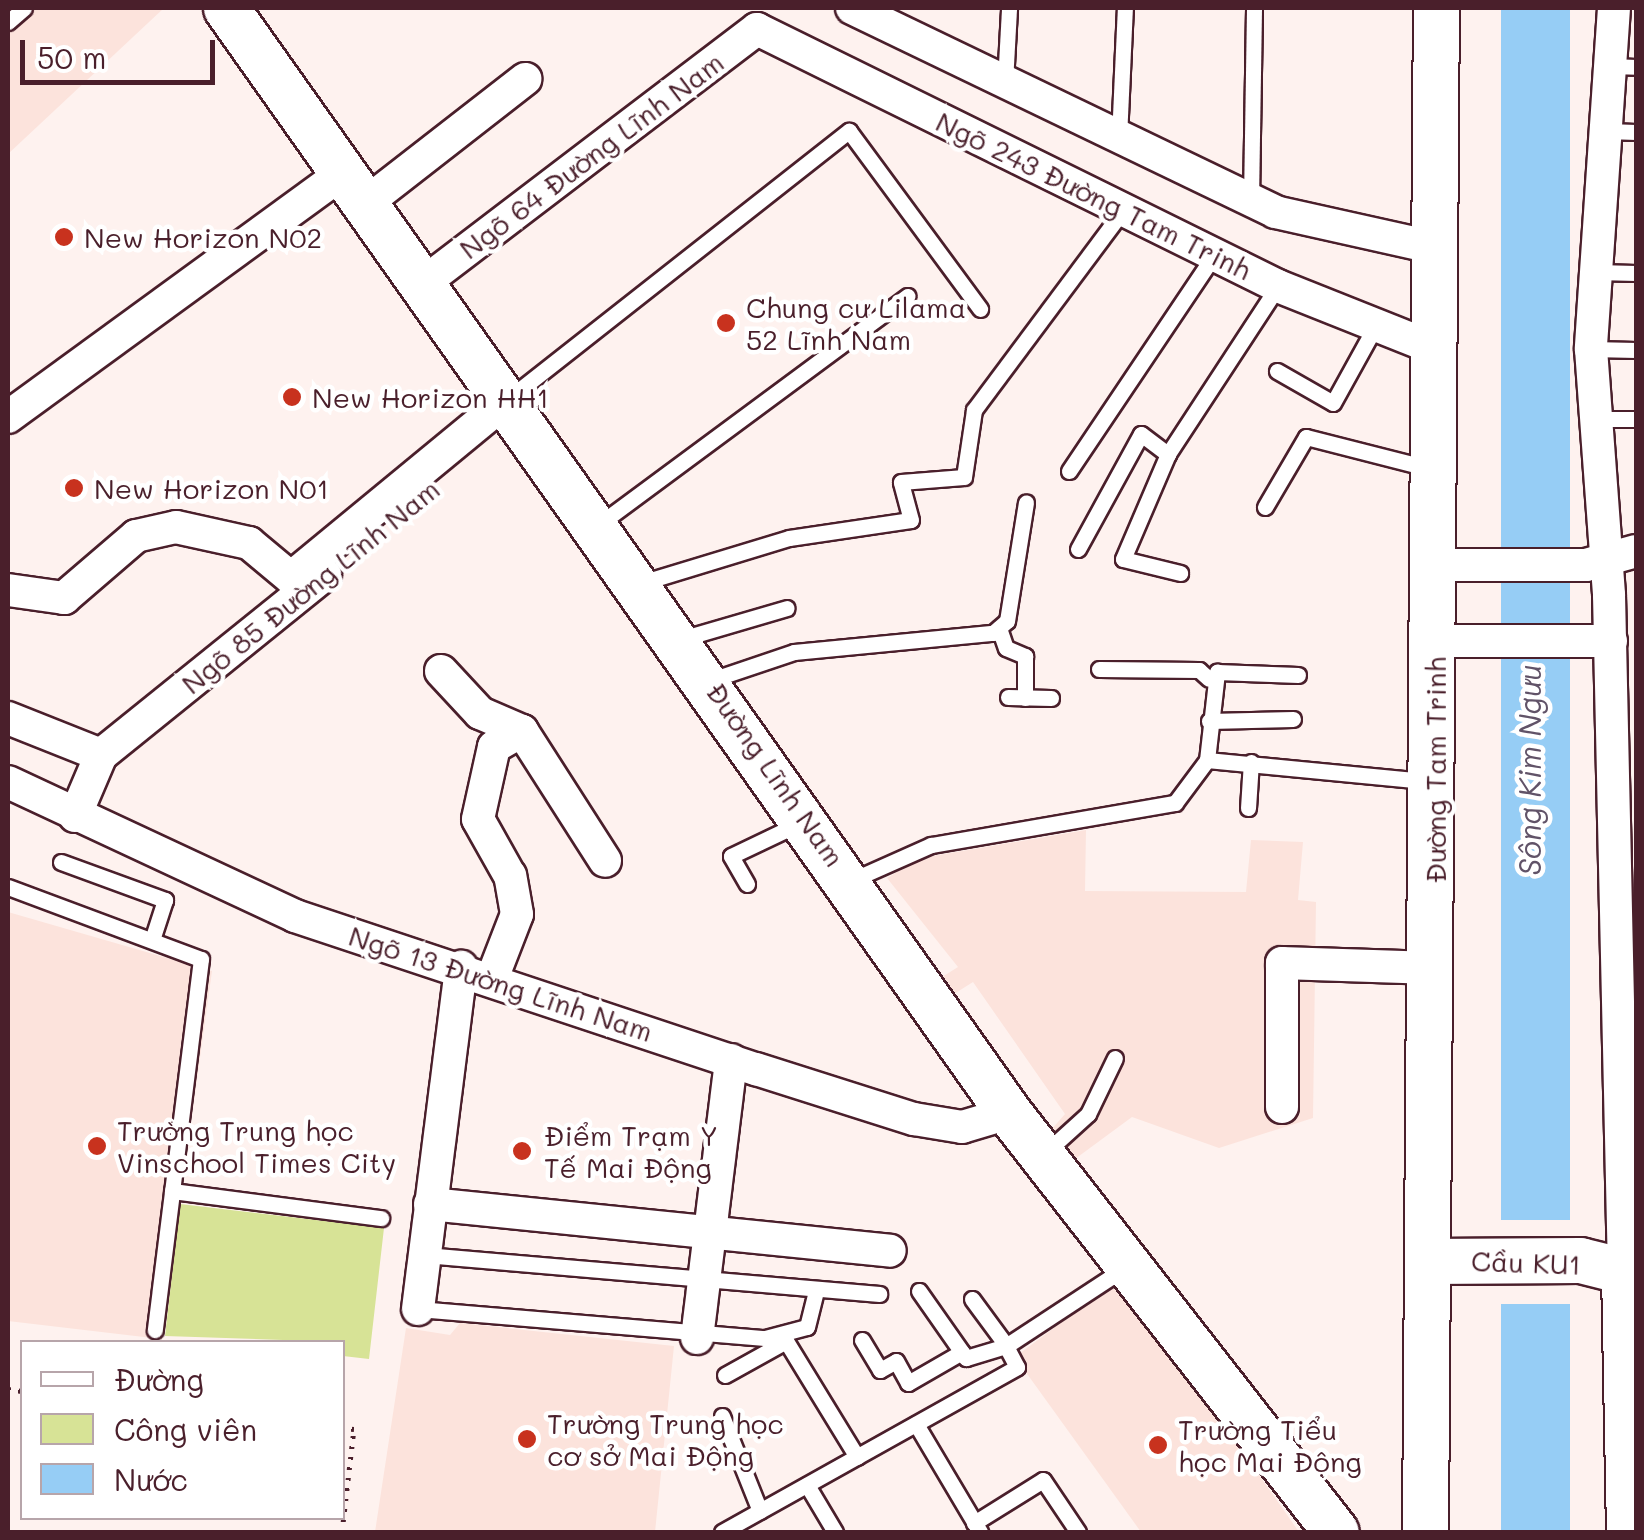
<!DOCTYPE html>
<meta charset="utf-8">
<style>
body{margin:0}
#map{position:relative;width:1644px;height:1540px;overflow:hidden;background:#fef2ef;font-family:Mali,sans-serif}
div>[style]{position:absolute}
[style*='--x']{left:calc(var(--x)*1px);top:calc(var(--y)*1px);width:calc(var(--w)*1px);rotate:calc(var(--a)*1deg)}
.built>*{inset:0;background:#fce3dc}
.green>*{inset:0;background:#d7e396}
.water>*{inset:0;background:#96cdf5;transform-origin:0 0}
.pier>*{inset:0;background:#fef2ef;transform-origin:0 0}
.path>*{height:5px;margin-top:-2.5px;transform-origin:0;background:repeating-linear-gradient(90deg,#4a1f2b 0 2.5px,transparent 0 10.5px)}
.roads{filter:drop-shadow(2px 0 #4a1f2b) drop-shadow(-2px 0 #4a1f2b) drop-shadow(0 2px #4a1f2b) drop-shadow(0 -2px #4a1f2b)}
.lane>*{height:15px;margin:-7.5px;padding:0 7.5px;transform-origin:7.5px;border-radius:7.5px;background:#fff}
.street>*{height:32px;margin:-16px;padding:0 16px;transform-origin:16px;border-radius:16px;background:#fff}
.secondary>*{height:45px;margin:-22.5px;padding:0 22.5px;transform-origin:22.5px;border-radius:22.5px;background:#fff}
.dots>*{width:28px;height:28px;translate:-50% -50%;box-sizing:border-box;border:5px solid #fff;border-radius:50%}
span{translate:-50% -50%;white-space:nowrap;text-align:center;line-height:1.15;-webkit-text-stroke:9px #fff;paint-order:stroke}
.street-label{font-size:28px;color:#4a1f2b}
.poi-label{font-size:28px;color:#4a1f2b}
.left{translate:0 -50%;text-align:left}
.water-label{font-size:30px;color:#615368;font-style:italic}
.frame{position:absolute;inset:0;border:10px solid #4a1f2b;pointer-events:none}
.legend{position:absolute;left:20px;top:1340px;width:325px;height:180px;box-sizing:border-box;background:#fff;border:2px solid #b7a5aa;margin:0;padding:12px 18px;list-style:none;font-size:30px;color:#4a1f2b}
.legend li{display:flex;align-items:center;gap:20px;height:50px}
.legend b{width:50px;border:2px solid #b7a5aa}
.scale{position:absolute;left:20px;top:40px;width:195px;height:45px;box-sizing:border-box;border:5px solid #4a1f2b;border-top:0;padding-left:12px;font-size:30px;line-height:35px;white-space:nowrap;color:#4a1f2b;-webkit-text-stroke:8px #fff;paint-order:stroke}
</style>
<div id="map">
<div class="built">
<div style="clip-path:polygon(8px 8px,164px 8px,8px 154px)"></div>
<div style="clip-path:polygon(1086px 830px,1085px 891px,1246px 892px,1251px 840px,1303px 842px,1298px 900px,1316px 902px,1313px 1118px,1219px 1148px,1132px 1117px,1075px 1159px,1050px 1131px,1065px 1114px,973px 982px,954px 994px,942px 977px,958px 967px,887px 878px,921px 858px)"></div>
<div style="clip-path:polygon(8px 912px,212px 971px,161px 1339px,8px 1321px)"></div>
<div style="clip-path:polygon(1121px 1278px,1299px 1532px,1141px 1532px,1015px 1357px)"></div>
<div style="clip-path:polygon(460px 1323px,674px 1346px,655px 1532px,375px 1532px,406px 1328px,450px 1335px)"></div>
</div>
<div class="green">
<div style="clip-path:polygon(180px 1204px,384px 1228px,369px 1359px,343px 1356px,342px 1342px,165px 1336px)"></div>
</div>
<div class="water">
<div style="left:1501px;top:8px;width:69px;height:1524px"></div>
</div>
<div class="pier">
<div style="left:1570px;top:1220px;width:84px;height:84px;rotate:90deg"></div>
</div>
<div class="path">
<div style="--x:8;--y:1389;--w:14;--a:8"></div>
<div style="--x:342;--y:1532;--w:104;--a:-83.4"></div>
<div style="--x:354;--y:1429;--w:12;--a:-175"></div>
</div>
<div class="roads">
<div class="lane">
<div style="--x:8;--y:22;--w:21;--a:-41"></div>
<div style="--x:1611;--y:66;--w:25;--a:2"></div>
<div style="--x:1005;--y:83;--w:75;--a:-86.9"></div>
<div style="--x:1607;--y:131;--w:29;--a:2"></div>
<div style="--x:1119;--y:138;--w:130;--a:-87.4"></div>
<div style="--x:1251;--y:200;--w:192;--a:-89.1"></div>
<div style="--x:1596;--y:272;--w:40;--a:1.4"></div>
<div style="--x:1591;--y:349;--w:45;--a:1.3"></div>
<div style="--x:1277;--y:371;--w:64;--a:29.7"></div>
<div style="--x:1333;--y:403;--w:89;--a:-61.1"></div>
<div style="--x:508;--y:399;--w:434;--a:-38.2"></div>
<div style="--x:849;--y:131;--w:221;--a:53.6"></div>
<div style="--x:1596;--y:419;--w:40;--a:0"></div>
<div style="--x:1168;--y:454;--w:114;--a:113.2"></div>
<div style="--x:1123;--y:559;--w:59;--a:13.8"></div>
<div style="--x:1069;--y:471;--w:262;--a:-56.1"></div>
<div style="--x:1265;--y:507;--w:81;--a:-59.6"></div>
<div style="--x:1306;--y:437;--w:126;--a:14.3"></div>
<div style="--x:598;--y:525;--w:385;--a:-36.5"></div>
<div style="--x:1078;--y:549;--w:131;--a:-61.3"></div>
<div style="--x:1141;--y:434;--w:34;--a:37"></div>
<div style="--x:1168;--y:454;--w:201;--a:-56.8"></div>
<div style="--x:641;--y:583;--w:155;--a:-16.9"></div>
<div style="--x:789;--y:538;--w:123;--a:-8.4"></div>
<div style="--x:911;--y:520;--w:39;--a:-105"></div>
<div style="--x:901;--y:482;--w:63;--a:-4.5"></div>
<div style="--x:964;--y:477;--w:68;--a:-81.5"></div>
<div style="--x:974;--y:410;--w:251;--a:-53.3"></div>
<div style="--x:999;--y:628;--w:21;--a:71"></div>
<div style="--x:1006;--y:648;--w:21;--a:23"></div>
<div style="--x:1025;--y:656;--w:42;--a:90"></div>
<div style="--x:681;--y:639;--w:110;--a:-16.3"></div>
<div style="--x:1099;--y:669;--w:100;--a:0.6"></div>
<div style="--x:1199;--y:670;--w:13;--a:42"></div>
<div style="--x:711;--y:680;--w:88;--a:-18.6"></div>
<div style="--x:794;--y:652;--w:200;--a:-5.5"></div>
<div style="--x:993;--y:633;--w:18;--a:-41"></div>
<div style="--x:1007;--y:621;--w:120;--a:-80.9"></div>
<div style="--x:1008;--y:697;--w:43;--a:1.3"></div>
<div style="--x:1209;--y:721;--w:84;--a:-1.4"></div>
<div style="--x:1207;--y:760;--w:89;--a:-83.5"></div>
<div style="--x:1217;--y:672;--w:81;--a:2.1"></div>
<div style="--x:1248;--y:808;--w:46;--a:-86.3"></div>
<div style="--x:61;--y:862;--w:111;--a:20.1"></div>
<div style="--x:165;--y:900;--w:42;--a:108"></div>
<div style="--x:850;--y:881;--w:89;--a:-24"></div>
<div style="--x:931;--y:845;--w:248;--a:-9.8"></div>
<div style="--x:1175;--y:803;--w:54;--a:-53.3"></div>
<div style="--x:1207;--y:760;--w:221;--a:5.5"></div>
<div style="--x:747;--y:884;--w:32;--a:-120"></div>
<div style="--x:731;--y:856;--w:74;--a:-25.5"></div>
<div style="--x:8;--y:887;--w:206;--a:20.5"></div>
<div style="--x:201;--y:959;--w:374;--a:97.1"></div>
<div style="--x:1045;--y:1153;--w:58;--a:-42.2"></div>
<div style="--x:1088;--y:1114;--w:62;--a:-64.3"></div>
<div style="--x:172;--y:1191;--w:211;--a:7.4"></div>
<div style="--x:425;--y:1255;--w:456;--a:4.9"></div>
<div style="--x:919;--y:1291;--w:82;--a:55"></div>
<div style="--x:966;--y:1358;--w:42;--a:-16.7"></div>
<div style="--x:972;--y:1299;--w:52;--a:53.6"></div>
<div style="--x:418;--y:1309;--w:348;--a:4.8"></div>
<div style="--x:765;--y:1338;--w:43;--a:-14.7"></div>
<div style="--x:807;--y:1327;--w:34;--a:-76"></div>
<div style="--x:862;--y:1340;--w:35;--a:59"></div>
<div style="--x:880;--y:1370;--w:18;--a:-29"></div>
<div style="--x:896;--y:1361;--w:25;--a:61"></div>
<div style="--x:908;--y:1383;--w:62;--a:-29.9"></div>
<div style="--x:725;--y:1375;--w:70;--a:-29.1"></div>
<div style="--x:786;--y:1341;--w:136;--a:58.5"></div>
<div style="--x:722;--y:1416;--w:102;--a:68.2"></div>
<div style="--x:916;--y:1424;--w:126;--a:59.3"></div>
<div style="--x:807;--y:1485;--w:55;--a:59.2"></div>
<div style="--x:974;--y:1523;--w:81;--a:-31.9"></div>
<div style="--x:1043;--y:1480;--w:63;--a:56.1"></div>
<div style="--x:722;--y:1532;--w:338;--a:-29.2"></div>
<div style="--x:1017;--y:1367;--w:24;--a:-118"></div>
<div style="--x:1006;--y:1346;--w:140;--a:-33.3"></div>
</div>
<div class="street">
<div style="--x:852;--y:8;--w:470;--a:25.7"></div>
<div style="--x:1275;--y:212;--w:165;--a:12.6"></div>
<div style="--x:1614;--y:8;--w:342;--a:93.9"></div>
<div style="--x:1591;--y:349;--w:247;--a:85.8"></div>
<div style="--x:1609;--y:595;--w:676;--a:88.73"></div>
<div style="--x:1624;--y:1271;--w:12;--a:0"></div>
<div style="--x:366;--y:203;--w:202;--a:-37.9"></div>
<div style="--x:426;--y:281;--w:416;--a:-37.3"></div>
<div style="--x:757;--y:29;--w:581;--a:26.26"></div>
<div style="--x:1278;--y:286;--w:170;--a:21.7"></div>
<div style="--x:8;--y:417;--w:414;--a:-36.1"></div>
<div style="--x:1436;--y:565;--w:150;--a:0"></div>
<div style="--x:1586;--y:565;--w:52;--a:-15.6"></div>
<div style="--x:8;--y:590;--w:57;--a:8.1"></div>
<div style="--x:64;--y:598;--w:95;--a:-40.7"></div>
<div style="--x:136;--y:536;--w:41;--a:-12.7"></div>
<div style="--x:176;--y:527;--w:75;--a:12.4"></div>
<div style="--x:249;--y:543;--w:55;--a:39.8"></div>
<div style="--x:291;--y:578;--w:281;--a:-39.5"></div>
<div style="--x:1436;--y:641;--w:175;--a:0"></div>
<div style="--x:441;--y:671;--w:57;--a:47.1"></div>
<div style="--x:480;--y:713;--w:46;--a:23.2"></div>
<div style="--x:8;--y:718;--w:100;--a:21.7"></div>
<div style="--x:8;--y:782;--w:317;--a:25"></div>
<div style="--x:295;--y:916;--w:486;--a:18.4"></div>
<div style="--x:756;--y:1069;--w:166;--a:17.6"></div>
<div style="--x:914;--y:1119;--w:49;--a:9.5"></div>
<div style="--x:962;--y:1127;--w:49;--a:-16.6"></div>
<div style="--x:75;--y:816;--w:66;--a:-66.9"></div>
<div style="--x:101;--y:755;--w:288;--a:-38.9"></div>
<div style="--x:493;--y:976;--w:66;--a:-68.8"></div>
<div style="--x:517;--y:914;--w:39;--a:-100"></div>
<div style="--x:510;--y:876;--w:65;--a:-119.3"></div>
<div style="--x:478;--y:819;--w:74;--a:-77.5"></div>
<div style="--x:494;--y:747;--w:32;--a:-30"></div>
<div style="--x:522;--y:731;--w:154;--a:57.4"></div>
<div style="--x:1282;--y:1107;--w:144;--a:-90"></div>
<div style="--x:1282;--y:963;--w:151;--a:1.9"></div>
<div style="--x:430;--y:1204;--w:462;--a:5.8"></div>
<div style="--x:418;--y:1309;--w:345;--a:-82.8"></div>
<div style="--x:697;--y:1338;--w:280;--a:-83"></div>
</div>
<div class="secondary">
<div style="--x:226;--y:8;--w:1354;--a:54.68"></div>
<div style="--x:1009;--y:1113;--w:531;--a:52.03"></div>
<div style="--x:1428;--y:1261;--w:152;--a:-0.4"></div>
<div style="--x:1580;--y:1260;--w:45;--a:14"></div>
<div style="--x:1624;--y:1271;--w:261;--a:88.9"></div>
<div style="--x:1425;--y:1532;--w:1524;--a:-89.59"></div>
</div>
</div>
<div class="dots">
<div style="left:64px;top:237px;background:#c8321e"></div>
<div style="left:726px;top:323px;background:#c8321e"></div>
<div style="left:292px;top:397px;background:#c8321e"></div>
<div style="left:74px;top:488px;background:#c8321e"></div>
<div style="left:97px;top:1146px;background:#c8321e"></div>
<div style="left:522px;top:1151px;background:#c8321e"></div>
<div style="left:527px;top:1439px;background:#c8321e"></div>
<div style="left:1158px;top:1445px;background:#c8321e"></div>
</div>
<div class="street-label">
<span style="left:591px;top:155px;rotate:-37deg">Ngõ 64 Đường Lĩnh Nam</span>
<span style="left:1094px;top:195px;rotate:26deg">Ngõ 243 Đường Tam Trinh</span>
<span style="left:310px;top:586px;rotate:-39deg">Ngõ 85 Đường Lĩnh Nam</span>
<span style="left:1435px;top:770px;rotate:-90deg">Đường Tam Trinh</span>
<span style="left:776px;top:774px;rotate:55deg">Đường Lĩnh Nam</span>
<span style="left:501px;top:983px;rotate:18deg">Ngõ 13 Đường Lĩnh Nam</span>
<span style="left:1526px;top:1262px;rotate:2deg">Cầu KU1</span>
</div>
<div class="poi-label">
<span class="left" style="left:84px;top:237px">New Horizon N02</span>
<span class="left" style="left:746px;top:323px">Chung cư Lilama<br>52 Lĩnh Nam</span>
<span class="left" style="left:312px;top:397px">New Horizon HH1</span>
<span class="left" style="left:94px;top:488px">New Horizon N01</span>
<span class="left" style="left:117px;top:1146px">Trường Trung học<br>Vinschool Times City</span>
<span class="left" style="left:544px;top:1151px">Điểm Trạm Y<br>Tế Mai Động</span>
<span class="left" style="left:547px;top:1439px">Trường Trung học<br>cơ sở Mai Động</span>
<span class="left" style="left:1178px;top:1445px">Trường Tiểu<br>học Mai Động</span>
</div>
<div class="water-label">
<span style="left:1529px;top:770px;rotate:-90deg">Sông Kim Ngưu</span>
</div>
<div class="frame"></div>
<ul class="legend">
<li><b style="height:12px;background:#fff"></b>Đường</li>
<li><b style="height:28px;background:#d7e396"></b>Công viên</li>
<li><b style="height:28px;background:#96cdf5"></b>Nước</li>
</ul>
<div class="scale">50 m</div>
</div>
